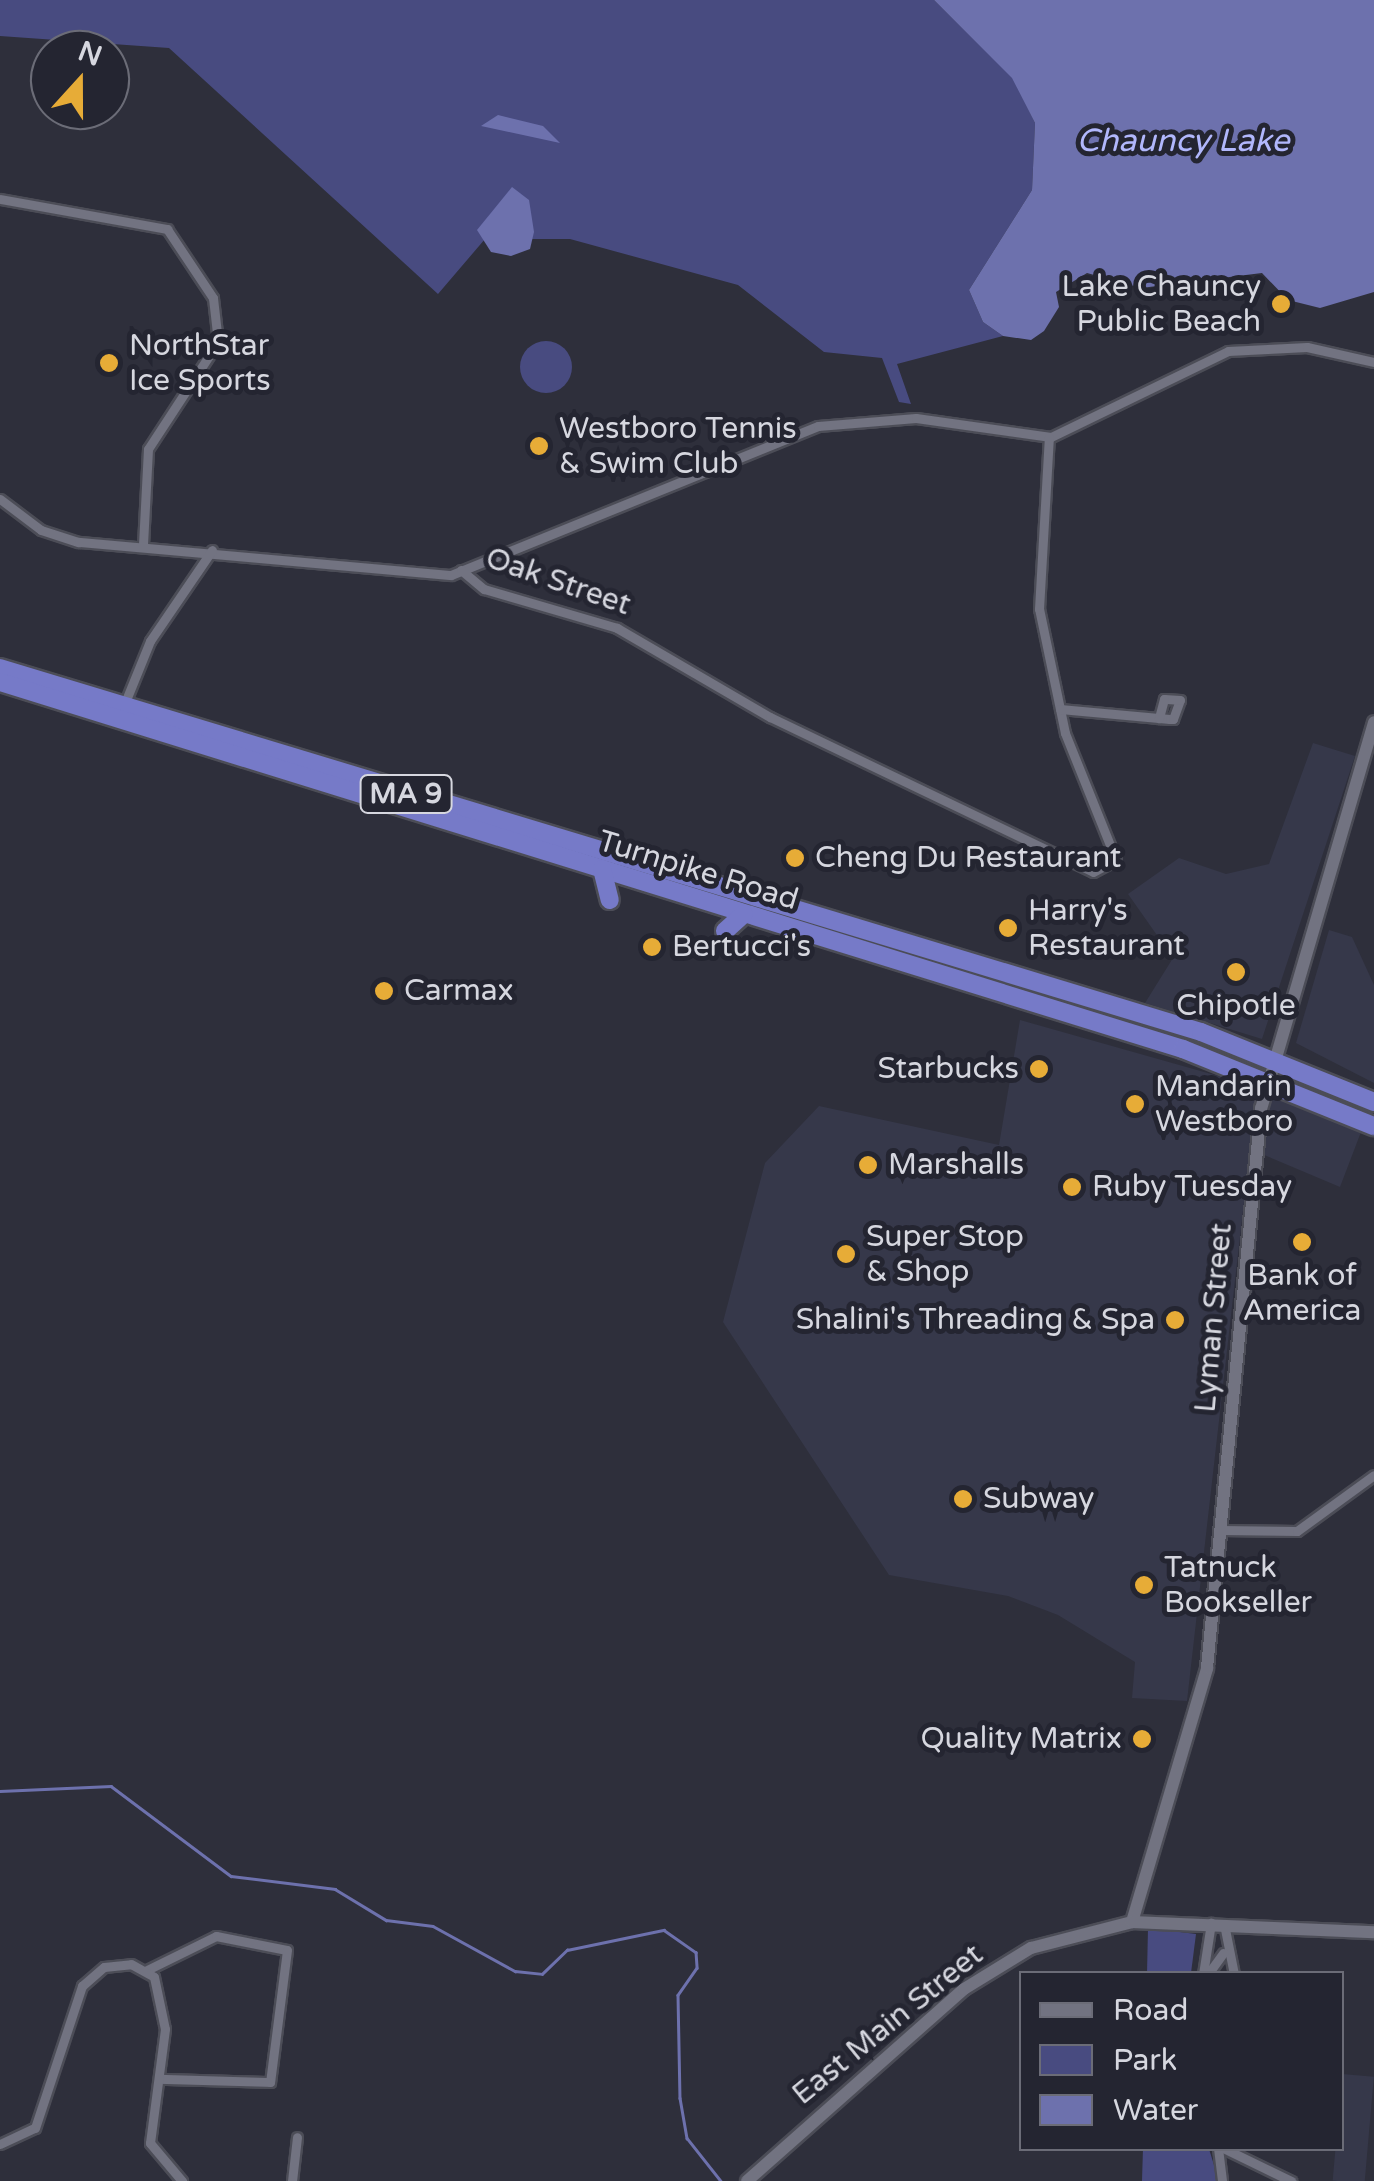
<!DOCTYPE html>
<style>
body{margin:0}
#map{position:relative;width:1374px;height:2181px;overflow:hidden;background:#2e2f3b;font-family:"Varela Round",sans-serif}
div>[style]{position:absolute}
[style*='--x']{left:calc(var(--x)*1px);top:calc(var(--y)*1px);width:calc(var(--w)*1px);rotate:calc(var(--a)*1deg)}
.built>*{inset:0;background:#36384a;transform-origin:0 0}
.green>*{inset:0;background:#484b80}
.round{border-radius:50%}
.water>*{inset:0;background:#6d71ad}
.stream>*{height:2.5px;margin:-1.25px;padding:0 1.25px;transform-origin:1.25px;border-radius:1.25px;background:#6d71ad}
.roads{filter:drop-shadow(2px 0 #4c4d57) drop-shadow(-2px 0 #4c4d57) drop-shadow(0 2px #4c4d57) drop-shadow(0 -2px #4c4d57)}
.street>*{height:9px;margin:-4.5px;padding:0 4.5px;transform-origin:4.5px;border-radius:4.5px;background:#727381}
.secondary>*{height:12px;margin:-6px;padding:0 6px;transform-origin:6px;border-radius:6px;background:#727381}
.highway>*{height:18px;margin:-9px;padding:0 9px;transform-origin:9px;border-radius:9px;background:#767ac8}
.dots>*{width:28px;height:28px;translate:-50% -50%;box-sizing:border-box;border:5px solid #242531;border-radius:50%}
span{translate:-50% -50%;white-space:nowrap;text-align:center;line-height:1.15;-webkit-text-stroke:10px #242531;paint-order:stroke}
.shield-label span{padding:2px 8px;background:#242531;border:2px solid;border-radius:8px;-webkit-text-stroke-width:0}
.shield-label{font-size:28px;color:#d6d7df;font-weight:700}
.poi-label{font-size:30px;color:#d6d7df}
.right{translate:-100% -50%;text-align:right}
.left{translate:0 -50%;text-align:left}
.street-label{font-size:30px;color:#d6d7df}
.water-label{font-size:32px;color:#b1b7fc;font-style:italic}
.legend{position:absolute;left:1019px;top:1971px;width:325px;height:180px;box-sizing:border-box;background:#242531;border:2px solid #6b6c77;margin:0;padding:12px 18px;list-style:none;font-size:30px;color:#d6d7df}
.legend li{display:flex;align-items:center;gap:20px;height:50px}
.legend b{width:50px;border:2px solid #6b6c77}
.north{position:absolute;left:30px;top:30px;width:100px;height:100px;box-sizing:border-box;background:#242531;border:2px solid #6b6c77;border-radius:50%;rotate:21deg;font-size:28px;font-weight:700;line-height:40px;text-align:center;color:#d6d7df}
.north::after{content:'';display:block;margin:auto;width:35px;height:45px;background:#e7ac37;clip-path:polygon(50% 0,100% 100%,50% 72%,0 100%)}
</style>
<div id="map">
<div class="built">
<div style="clip-path:polygon(1313px 743px,1355px 756px,1262px 1039px,1145px 1003px,1173px 958px,1128px 894px,1179px 858px,1226px 874px,1269px 864px)"></div>
<div style="clip-path:polygon(1329px 930px,1352px 937px,1374px 985px,1374px 1083px,1296px 1043px)"></div>
<div style="clip-path:polygon(1020px 1020px,1250px 1085px,1361px 1132px,1340px 1187px,1250px 1149px,1187px 1701px,1132px 1698px,1135px 1662px,1058px 1615px,1008px 1596px,889px 1575px,723px 1322px,765px 1163px,819px 1106px,999px 1145px)"></div>
<div style="left:1342px;top:2074px;width:32px;height:107px;rotate:5deg"></div>
</div>
<div class="green">
<div style="clip-path:polygon(0 0,934px 0,1013px 78px,1035px 123px,1032px 190px,969px 290px,983px 322px,1003px 336px,897px 364px,911px 404px,899px 402px,882px 358px,824px 352px,738px 285px,570px 239px,485px 239px,438px 294px,169px 48px,0 36px)"></div>
<div class="round" style="left:520px;top:341px;width:52px;height:52px"></div>
<div style="clip-path:polygon(1148px 1928px,1196px 1934px,1191px 1973px,1147px 1974px)"></div>
<div style="clip-path:polygon(1143px 2148px,1209px 2149px,1219px 2181px,1142px 2181px)"></div>
</div>
<div class="water">
<div style="clip-path:polygon(934px 0,1374px 0,1374px 292px,1320px 308px,1288px 300px,1262px 273px,1141px 288px,1087px 273px,1056px 292px,1059px 307px,1044px 331px,1031px 340px,1003px 336px,983px 322px,969px 290px,1032px 190px,1035px 123px,1012px 78px)"></div>
<div style="clip-path:polygon(498px 115px,543px 126px,560px 143px,481px 126px)"></div>
<div style="clip-path:polygon(512px 187px,529px 200px,534px 232px,530px 249px,511px 256px,491px 252px,477px 230px)"></div>
</div>
<div class="stream">
<div style="--x:0;--y:1791;--w:111;--a:-2.6"></div>
<div style="--x:111;--y:1786;--w:150;--a:36.9"></div>
<div style="--x:231;--y:1876;--w:105;--a:7.1"></div>
<div style="--x:335;--y:1889;--w:60;--a:31.3"></div>
<div style="--x:386;--y:1920;--w:47;--a:7.3"></div>
<div style="--x:433;--y:1926;--w:94;--a:28.8"></div>
<div style="--x:515;--y:1971;--w:27;--a:6"></div>
<div style="--x:542;--y:1974;--w:35;--a:-44"></div>
<div style="--x:567;--y:1950;--w:99;--a:-11.7"></div>
<div style="--x:664;--y:1930;--w:39;--a:35"></div>
<div style="--x:696;--y:1952;--w:16;--a:86"></div>
<div style="--x:697;--y:1968;--w:33;--a:125"></div>
<div style="--x:678;--y:1995;--w:103;--a:88.9"></div>
<div style="--x:680;--y:2098;--w:41;--a:80.1"></div>
<div style="--x:687;--y:2138;--w:55;--a:51.7"></div>
</div>
<div class="roads">
<div class="street">
<div style="--x:0;--y:199;--w:170;--a:10.2"></div>
<div style="--x:167;--y:229;--w:83;--a:56.3"></div>
<div style="--x:213;--y:298;--w:44;--a:83.5"></div>
<div style="--x:218;--y:342;--w:128;--a:123.2"></div>
<div style="--x:148;--y:449;--w:97;--a:93"></div>
<div style="--x:0;--y:499;--w:51;--a:37.1"></div>
<div style="--x:41;--y:530;--w:40;--a:18"></div>
<div style="--x:79;--y:542;--w:373;--a:5.1"></div>
<div style="--x:451;--y:575;--w:396;--a:-22.1"></div>
<div style="--x:818;--y:426;--w:98;--a:-4.7"></div>
<div style="--x:916;--y:418;--w:136;--a:8"></div>
<div style="--x:1051;--y:437;--w:197;--a:-25.9"></div>
<div style="--x:1228;--y:351;--w:79;--a:-2.9"></div>
<div style="--x:1307;--y:347;--w:69;--a:12.6"></div>
<div style="--x:461;--y:570;--w:30;--a:40"></div>
<div style="--x:484;--y:589;--w:139;--a:16.3"></div>
<div style="--x:617;--y:628;--w:177;--a:30.2"></div>
<div style="--x:770;--y:717;--w:358;--a:25.6"></div>
<div style="--x:1093;--y:872;--w:26;--a:-28"></div>
<div style="--x:1116;--y:860;--w:137;--a:-111.9"></div>
<div style="--x:1065;--y:733;--w:127;--a:-101.8"></div>
<div style="--x:1039;--y:609;--w:172;--a:-86.7"></div>
<div style="--x:124;--y:705;--w:69;--a:-67.9"></div>
<div style="--x:150;--y:641;--w:110;--a:-55.7"></div>
<div style="--x:1060;--y:709;--w:110;--a:5.2"></div>
<div style="--x:1170;--y:719;--w:3;--a:0"></div>
<div style="--x:1173;--y:719;--w:20;--a:-70"></div>
<div style="--x:1180;--y:700;--w:16;--a:-176"></div>
<div style="--x:1164;--y:699;--w:20;--a:105"></div>
<div style="--x:1221;--y:1530;--w:76;--a:0.8"></div>
<div style="--x:1297;--y:1531;--w:95;--a:-36"></div>
<div style="--x:1224;--y:1924;--w:51;--a:78.7"></div>
<div style="--x:147;--y:1970;--w:77;--a:-26.2"></div>
<div style="--x:216;--y:1936;--w:72;--a:11.2"></div>
<div style="--x:287;--y:1950;--w:133;--a:97.3"></div>
<div style="--x:270;--y:2082;--w:108;--a:-178.4"></div>
<div style="--x:1203;--y:1974;--w:52;--a:-81.1"></div>
<div style="--x:1208;--y:1974;--w:26;--a:-54"></div>
<div style="--x:0;--y:2144;--w:38;--a:-25"></div>
<div style="--x:35;--y:2128;--w:150;--a:-71.7"></div>
<div style="--x:82;--y:1986;--w:29;--a:-41"></div>
<div style="--x:104;--y:1967;--w:27;--a:-6"></div>
<div style="--x:131;--y:1964;--w:26;--a:29"></div>
<div style="--x:154;--y:1977;--w:53;--a:78.1"></div>
<div style="--x:165;--y:2029;--w:115;--a:97.5"></div>
<div style="--x:150;--y:2143;--w:50;--a:49.9"></div>
<div style="--x:1218;--y:2148;--w:33;--a:83"></div>
<div style="--x:1223;--y:2148;--w:76;--a:25.9"></div>
<div style="--x:292;--y:2181;--w:44;--a:-83.5"></div>
</div>
<div class="secondary">
<div style="--x:1132;--y:1922;--w:265;--a:-73.5"></div>
<div style="--x:1207;--y:1668;--w:562;--a:-84.48"></div>
<div style="--x:1261;--y:1109;--w:403;--a:-73.7"></div>
<div style="--x:747;--y:2181;--w:290;--a:-41.5"></div>
<div style="--x:964;--y:1989;--w:79;--a:-31.5"></div>
<div style="--x:1031;--y:1948;--w:104;--a:-14.4"></div>
<div style="--x:1132;--y:1922;--w:242;--a:2.4"></div>
</div>
<div class="highway">
<div style="--x:0;--y:668;--w:1255;--a:16.86"></div>
<div style="--x:1201;--y:1032;--w:187;--a:22"></div>
<div style="--x:0;--y:682;--w:1239;--a:17.24"></div>
<div style="--x:1183;--y:1049;--w:206;--a:22"></div>
<div style="--x:602;--y:869;--w:32;--a:76"></div>
<div style="--x:725;--y:931;--w:25;--a:-42"></div>
</div>
</div>
<div class="dots">
<div style="left:1281px;top:304px;background:#e7ac37"></div>
<div style="left:109px;top:363px;background:#e7ac37"></div>
<div style="left:539px;top:446px;background:#e7ac37"></div>
<div style="left:795px;top:858px;background:#e7ac37"></div>
<div style="left:1008px;top:928px;background:#e7ac37"></div>
<div style="left:652px;top:947px;background:#e7ac37"></div>
<div style="left:1236px;top:972px;background:#e7ac37"></div>
<div style="left:384px;top:991px;background:#e7ac37"></div>
<div style="left:1039px;top:1069px;background:#e7ac37"></div>
<div style="left:1135px;top:1104px;background:#e7ac37"></div>
<div style="left:868px;top:1165px;background:#e7ac37"></div>
<div style="left:1072px;top:1187px;background:#e7ac37"></div>
<div style="left:1302px;top:1242px;background:#e7ac37"></div>
<div style="left:846px;top:1254px;background:#e7ac37"></div>
<div style="left:1175px;top:1320px;background:#e7ac37"></div>
<div style="left:963px;top:1499px;background:#e7ac37"></div>
<div style="left:1144px;top:1585px;background:#e7ac37"></div>
<div style="left:1142px;top:1739px;background:#e7ac37"></div>
</div>
<div class="shield-label">
<span style="left:406px;top:794px">MA 9</span>
</div>
<div class="poi-label">
<span class="right" style="left:1261px;top:304px">Lake Chauncy<br>Public Beach</span>
<span class="left" style="left:129px;top:363px">NorthStar<br>Ice Sports</span>
<span class="left" style="left:559px;top:446px">Westboro Tennis<br>&amp; Swim Club</span>
<span class="left" style="left:815px;top:858px">Cheng Du Restaurant</span>
<span class="left" style="left:1028px;top:928px">Harry's<br>Restaurant</span>
<span class="left" style="left:672px;top:947px">Bertucci's</span>
<span class="left" style="left:404px;top:991px">Carmax</span>
<span style="left:1236px;top:1006px">Chipotle</span>
<span class="right" style="left:1019px;top:1069px">Starbucks</span>
<span class="left" style="left:1155px;top:1104px">Mandarin<br>Westboro</span>
<span class="left" style="left:888px;top:1165px">Marshalls</span>
<span class="left" style="left:1092px;top:1187px">Ruby Tuesday</span>
<span class="left" style="left:866px;top:1254px">Super Stop<br>&amp; Shop</span>
<span style="left:1302px;top:1293px">Bank of<br>America</span>
<span class="right" style="left:1155px;top:1320px">Shalini's Threading &amp; Spa</span>
<span class="left" style="left:983px;top:1499px">Subway</span>
<span class="left" style="left:1164px;top:1585px">Tatnuck<br>Bookseller</span>
<span class="right" style="left:1122px;top:1739px">Quality Matrix</span>
</div>
<div class="street-label">
<span style="left:558px;top:582px;rotate:19deg">Oak Street</span>
<span style="left:698px;top:871px;rotate:17deg">Turnpike Road</span>
<span style="left:1214px;top:1318px;rotate:-85deg">Lyman Street</span>
<span style="left:888px;top:2025px;rotate:-39deg">East Main Street</span>
</div>
<div class="water-label">
<span style="left:1183px;top:141px">Chauncy Lake</span>
</div>
<ul class="legend">
<li><b style="height:12px;background:#727381"></b>Road</li>
<li><b style="height:28px;background:#484b80"></b>Park</li>
<li><b style="height:28px;background:#6d71ad"></b>Water</li>
</ul>
<div class="north">N</div>
</div>
